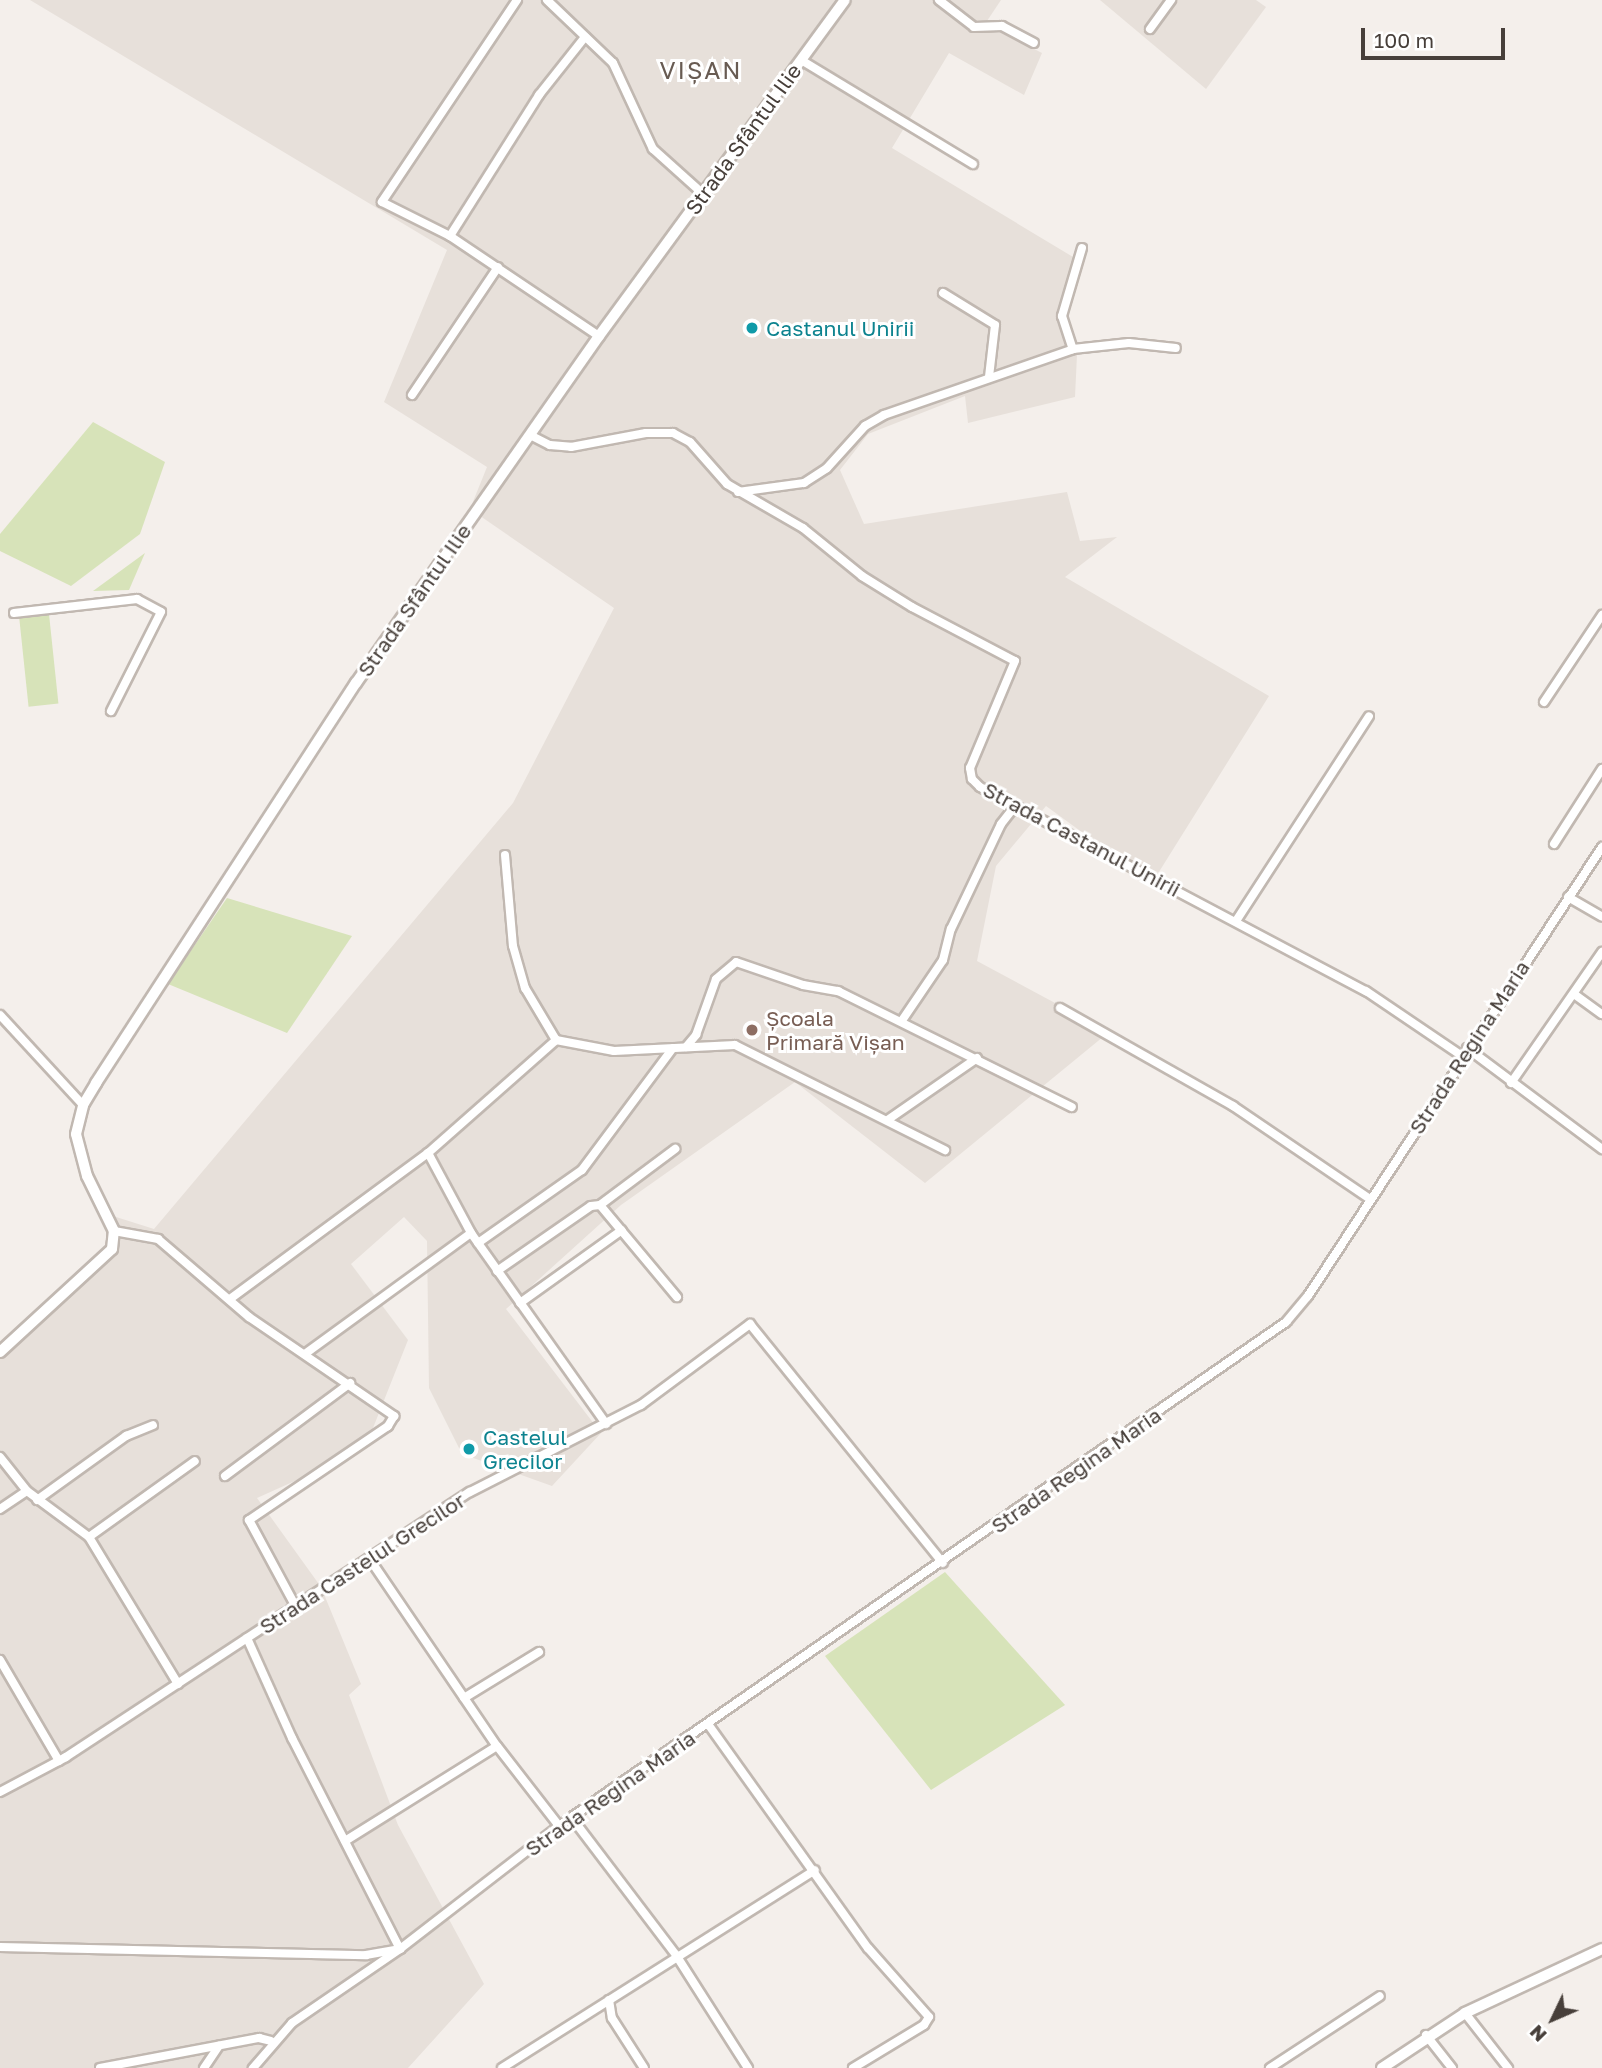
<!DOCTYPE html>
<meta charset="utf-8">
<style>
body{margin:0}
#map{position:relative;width:1602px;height:2068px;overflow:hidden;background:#f4efeb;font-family:"Golos Text",sans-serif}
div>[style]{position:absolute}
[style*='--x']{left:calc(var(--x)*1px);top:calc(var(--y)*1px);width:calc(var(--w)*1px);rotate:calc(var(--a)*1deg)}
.residential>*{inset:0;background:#e7e0da}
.green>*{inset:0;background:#d7e3b9;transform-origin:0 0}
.roads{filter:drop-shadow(2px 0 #c1b8b1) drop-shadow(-2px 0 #c1b8b1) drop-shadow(0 2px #c1b8b1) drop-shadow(0 -2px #c1b8b1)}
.minor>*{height:8px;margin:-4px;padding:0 4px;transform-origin:4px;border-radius:4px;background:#fff}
.tertiary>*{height:10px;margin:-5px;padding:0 5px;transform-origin:5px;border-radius:5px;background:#fff}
.dots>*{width:19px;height:19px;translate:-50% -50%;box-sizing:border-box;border:4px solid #fff;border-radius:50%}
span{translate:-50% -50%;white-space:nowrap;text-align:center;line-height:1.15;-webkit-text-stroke:6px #fff;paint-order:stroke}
.street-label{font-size:21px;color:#473f3a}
.culture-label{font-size:21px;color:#0d838f}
.left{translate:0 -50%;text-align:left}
.education-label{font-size:21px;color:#785e54}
.quarter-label{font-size:24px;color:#685b52;letter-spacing:2px}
.north{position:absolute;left:1518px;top:1984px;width:70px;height:70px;-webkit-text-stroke:5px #fff;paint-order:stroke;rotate:226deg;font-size:19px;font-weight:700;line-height:28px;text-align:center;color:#473f3a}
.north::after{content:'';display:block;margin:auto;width:24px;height:32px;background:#473f3a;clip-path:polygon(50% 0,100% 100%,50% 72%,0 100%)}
.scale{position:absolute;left:1361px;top:28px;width:144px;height:32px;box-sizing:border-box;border:4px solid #473f3a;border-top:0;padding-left:9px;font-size:21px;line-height:24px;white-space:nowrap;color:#473f3a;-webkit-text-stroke:5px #fff;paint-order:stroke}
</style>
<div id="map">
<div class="residential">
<div style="clip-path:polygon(30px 0,1001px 0,985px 24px,1042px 53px,1024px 95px,949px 53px,892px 148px,1083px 263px,1067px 316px,1077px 355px,1075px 397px,968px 423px,965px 396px,868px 434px,840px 470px,864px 524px,1067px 492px,1080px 541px,1117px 537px,1065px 577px,1269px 696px,1152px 883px,1046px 806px,996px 866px,977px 961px,1109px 1032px,925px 1183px,795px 1082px,621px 1205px,506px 1309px,601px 1433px,552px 1486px,462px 1454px,429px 1388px,427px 1241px,404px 1217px,351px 1264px,408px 1340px,371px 1433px,317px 1471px,257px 1498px,321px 1587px,361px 1684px,349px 1695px,398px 1825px,484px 1984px,408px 2068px,0 2068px,0 1351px,107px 1246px,106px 1229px,113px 1216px,154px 1229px,513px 803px,614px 608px,470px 509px,487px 467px,384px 402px,447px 250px)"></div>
<div style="clip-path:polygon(1100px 0,1256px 0,1266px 7px,1206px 89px)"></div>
</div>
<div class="green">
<div style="clip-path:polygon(93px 422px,165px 462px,140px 534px,71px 586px,0 551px,0 534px)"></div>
<div style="clip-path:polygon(145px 553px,129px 590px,93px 591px)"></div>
<div style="left:49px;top:614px;width:90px;height:30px;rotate:84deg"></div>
<div style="clip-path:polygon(227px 898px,352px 936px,287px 1033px,168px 984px)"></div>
<div style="clip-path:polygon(945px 1572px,1065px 1705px,931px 1790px,825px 1656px)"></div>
</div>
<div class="roads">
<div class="minor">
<div style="--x:517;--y:0;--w:243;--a:123.8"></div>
<div style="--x:382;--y:202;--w:76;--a:26.6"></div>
<div style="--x:450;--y:236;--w:179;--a:33.9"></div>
<div style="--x:547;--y:0;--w:91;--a:43.7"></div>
<div style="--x:613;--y:63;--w:95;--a:65.1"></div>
<div style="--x:653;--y:149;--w:66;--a:41.9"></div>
<div style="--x:939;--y:0;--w:44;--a:37.6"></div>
<div style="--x:974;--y:27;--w:28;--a:-2"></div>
<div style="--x:1002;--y:26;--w:36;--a:28"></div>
<div style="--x:1150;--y:29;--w:36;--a:-54"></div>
<div style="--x:801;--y:60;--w:201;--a:31.2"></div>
<div style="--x:450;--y:236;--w:167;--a:-57.7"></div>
<div style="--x:539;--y:95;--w:74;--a:-51.6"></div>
<div style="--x:1082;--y:248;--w:71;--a:106.4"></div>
<div style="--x:1062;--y:316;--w:35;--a:72"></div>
<div style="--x:1073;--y:349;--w:56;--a:-6.1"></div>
<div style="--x:1129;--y:343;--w:47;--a:6.1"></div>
<div style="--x:943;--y:293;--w:61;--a:31.6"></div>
<div style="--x:995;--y:325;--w:52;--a:96.6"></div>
<div style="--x:412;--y:395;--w:154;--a:-56.1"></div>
<div style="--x:530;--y:435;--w:22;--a:27"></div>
<div style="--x:550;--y:445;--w:21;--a:5"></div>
<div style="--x:571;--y:447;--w:76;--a:-10.6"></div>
<div style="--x:646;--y:433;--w:27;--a:0"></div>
<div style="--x:673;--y:433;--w:19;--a:28"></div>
<div style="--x:690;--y:442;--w:56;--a:48.6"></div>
<div style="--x:727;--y:484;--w:88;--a:30.1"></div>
<div style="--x:803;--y:528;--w:76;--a:39.1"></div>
<div style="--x:862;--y:576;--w:59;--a:31.8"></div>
<div style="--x:912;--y:607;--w:116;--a:27.7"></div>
<div style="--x:1015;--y:661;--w:116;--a:112.8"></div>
<div style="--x:970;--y:768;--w:11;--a:80"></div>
<div style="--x:972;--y:779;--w:11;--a:45"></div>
<div style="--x:980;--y:787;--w:437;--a:27.9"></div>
<div style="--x:1366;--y:991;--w:116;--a:34.1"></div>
<div style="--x:738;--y:492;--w:67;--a:-7.8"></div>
<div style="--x:804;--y:483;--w:27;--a:-33"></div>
<div style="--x:827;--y:468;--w:57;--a:-47.9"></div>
<div style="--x:865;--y:426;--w:22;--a:-30"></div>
<div style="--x:884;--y:415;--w:200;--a:-19.2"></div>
<div style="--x:14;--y:613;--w:124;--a:-6.5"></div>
<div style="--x:137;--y:599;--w:27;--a:28"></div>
<div style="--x:161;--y:612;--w:111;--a:116.8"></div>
<div style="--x:1544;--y:702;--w:105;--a:-56.3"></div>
<div style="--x:1554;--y:844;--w:89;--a:-57.4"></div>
<div style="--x:505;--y:855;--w:91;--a:85"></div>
<div style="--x:513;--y:946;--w:44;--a:74.1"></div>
<div style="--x:525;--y:988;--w:61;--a:59.2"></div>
<div style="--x:556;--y:1040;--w:59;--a:10.7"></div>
<div style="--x:614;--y:1051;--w:121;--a:-2.8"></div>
<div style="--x:735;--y:1045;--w:235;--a:26.6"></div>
<div style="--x:1568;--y:897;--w:39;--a:30"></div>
<div style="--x:1236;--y:921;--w:244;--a:-57"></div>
<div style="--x:1574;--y:994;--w:34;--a:36"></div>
<div style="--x:1060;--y:1008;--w:199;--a:29.5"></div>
<div style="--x:1233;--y:1106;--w:166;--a:34.2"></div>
<div style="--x:0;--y:1015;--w:122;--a:47.3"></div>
<div style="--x:903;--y:1019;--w:71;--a:-55.9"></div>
<div style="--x:943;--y:960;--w:32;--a:-76"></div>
<div style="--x:951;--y:929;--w:116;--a:-64.5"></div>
<div style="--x:1001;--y:824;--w:24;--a:-52"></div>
<div style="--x:686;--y:1047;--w:16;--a:-50"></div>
<div style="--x:696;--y:1035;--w:59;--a:-70.3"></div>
<div style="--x:716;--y:979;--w:26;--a:-40"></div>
<div style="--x:736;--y:962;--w:71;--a:18.9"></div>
<div style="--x:803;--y:985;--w:36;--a:10"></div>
<div style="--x:838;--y:991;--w:261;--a:26.4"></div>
<div style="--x:1467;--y:1048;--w:169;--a:36.8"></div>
<div style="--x:1511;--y:1083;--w:160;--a:-55.2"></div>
<div style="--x:889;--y:1119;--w:107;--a:-34.7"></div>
<div style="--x:428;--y:1153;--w:91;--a:61.7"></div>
<div style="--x:471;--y:1233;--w:234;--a:54.7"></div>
<div style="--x:600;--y:1205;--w:94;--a:-36.7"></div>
<div style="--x:114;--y:1231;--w:45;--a:10.3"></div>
<div style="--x:158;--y:1239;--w:120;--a:40.6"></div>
<div style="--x:249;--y:1317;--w:176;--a:34.3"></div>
<div style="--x:394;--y:1416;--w:12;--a:121"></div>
<div style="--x:388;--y:1426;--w:168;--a:145.9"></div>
<div style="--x:249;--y:1520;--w:99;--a:61.6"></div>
<div style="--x:478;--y:1243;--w:127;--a:-35.1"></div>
<div style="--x:582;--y:1170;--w:152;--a:-53.3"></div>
<div style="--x:497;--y:1271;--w:114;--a:-34.7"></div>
<div style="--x:591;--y:1206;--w:9;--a:-6"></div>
<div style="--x:600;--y:1205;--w:120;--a:50.1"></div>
<div style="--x:230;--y:1299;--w:246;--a:-36.4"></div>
<div style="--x:428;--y:1153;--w:171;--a:-41.4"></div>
<div style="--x:520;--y:1303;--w:125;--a:-35.6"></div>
<div style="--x:305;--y:1354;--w:205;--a:-36.1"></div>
<div style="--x:0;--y:1457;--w:43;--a:51.5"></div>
<div style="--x:27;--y:1491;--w:77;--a:36.6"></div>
<div style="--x:89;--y:1537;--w:172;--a:58.8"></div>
<div style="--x:225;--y:1476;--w:156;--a:-36.6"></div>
<div style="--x:37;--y:1500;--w:110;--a:-35.7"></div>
<div style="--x:126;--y:1436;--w:29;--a:-22"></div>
<div style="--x:0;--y:1509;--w:32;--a:-34"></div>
<div style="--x:89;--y:1537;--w:130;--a:-35.6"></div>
<div style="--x:369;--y:1558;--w:227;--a:55.8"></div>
<div style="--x:247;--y:1638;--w:110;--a:65.8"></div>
<div style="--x:292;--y:1738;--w:237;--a:62.9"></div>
<div style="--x:400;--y:1949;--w:131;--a:145.6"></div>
<div style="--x:292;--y:2023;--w:60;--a:130.9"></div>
<div style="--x:0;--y:1660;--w:117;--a:59.7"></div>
<div style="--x:464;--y:1698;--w:88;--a:-31.5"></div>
<div style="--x:708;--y:1724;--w:275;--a:54.5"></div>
<div style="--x:868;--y:1948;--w:92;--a:48.5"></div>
<div style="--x:929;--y:2017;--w:9;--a:122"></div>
<div style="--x:924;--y:2025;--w:83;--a:148.8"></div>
<div style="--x:0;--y:1792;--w:75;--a:-27.9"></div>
<div style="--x:66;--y:1757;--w:483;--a:-33.3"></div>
<div style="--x:470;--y:1492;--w:192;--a:-27"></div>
<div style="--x:641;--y:1405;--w:136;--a:-36.6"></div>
<div style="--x:750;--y:1324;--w:307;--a:51.1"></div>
<div style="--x:572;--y:1818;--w:172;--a:52.8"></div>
<div style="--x:676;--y:1955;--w:134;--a:57.5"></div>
<div style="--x:345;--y:1841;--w:179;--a:-32"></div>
<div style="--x:497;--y:1746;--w:101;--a:52.2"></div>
<div style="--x:0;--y:1947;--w:366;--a:1.3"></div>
<div style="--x:366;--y:1955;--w:35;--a:-10"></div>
<div style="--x:400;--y:1949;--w:201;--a:-37.7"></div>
<div style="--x:559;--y:1826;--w:885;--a:-34.73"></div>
<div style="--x:1286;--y:1322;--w:34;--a:-50"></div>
<div style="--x:1308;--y:1296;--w:537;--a:-56.78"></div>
<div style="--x:609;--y:2000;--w:18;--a:81"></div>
<div style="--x:612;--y:2018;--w:59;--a:57.4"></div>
<div style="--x:1465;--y:2013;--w:70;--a:52"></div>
<div style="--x:1426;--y:2035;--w:42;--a:51.8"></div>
<div style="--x:100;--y:2068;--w:162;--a:-10.7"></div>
<div style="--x:259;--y:2038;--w:12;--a:14"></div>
<div style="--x:204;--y:2068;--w:27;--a:-56"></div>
<div style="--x:502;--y:2068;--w:370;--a:-32.3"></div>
<div style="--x:1270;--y:2068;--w:131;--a:-33.2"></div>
</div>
<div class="tertiary">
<div style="--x:0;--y:1352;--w:152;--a:-42.6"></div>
<div style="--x:112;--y:1249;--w:18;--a:-84"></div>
<div style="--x:114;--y:1231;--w:61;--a:-116.1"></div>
<div style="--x:87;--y:1176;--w:43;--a:-104.7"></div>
<div style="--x:76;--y:1134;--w:30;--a:-76"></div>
<div style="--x:83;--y:1105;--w:26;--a:-59"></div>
<div style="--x:96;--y:1083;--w:477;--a:-57"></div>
<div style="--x:356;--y:683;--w:424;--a:-55"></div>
<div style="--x:599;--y:336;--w:416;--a:-53.8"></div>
<div style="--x:1382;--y:2068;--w:100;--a:-33.5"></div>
<div style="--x:1465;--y:2013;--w:151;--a:-25"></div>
</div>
</div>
<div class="dots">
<div style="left:752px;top:328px;background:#0f9aa8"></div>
<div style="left:752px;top:1030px;background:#8d6e63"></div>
<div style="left:469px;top:1449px;background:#0f9aa8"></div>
</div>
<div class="street-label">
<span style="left:743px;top:139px;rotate:-54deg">Strada Sfântul Ilie</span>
<span style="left:414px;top:600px;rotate:-55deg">Strada Sfântul Ilie</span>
<span style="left:1082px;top:839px;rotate:28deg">Strada Castanul Unirii</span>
<span style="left:1469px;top:1047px;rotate:-57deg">Strada Regina Maria</span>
<span style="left:1076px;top:1470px;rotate:-35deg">Strada Regina Maria</span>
<span style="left:362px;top:1563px;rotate:-33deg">Strada Castelul Grecilor</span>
<span style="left:610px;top:1793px;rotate:-35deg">Strada Regina Maria</span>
</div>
<div class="culture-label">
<span class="left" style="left:766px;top:328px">Castanul Unirii</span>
<span class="left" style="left:483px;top:1449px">Castelul<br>Grecilor</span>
</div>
<div class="education-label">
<span class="left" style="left:766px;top:1030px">Școala<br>Primară Vișan</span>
</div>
<div class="quarter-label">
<span style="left:701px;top:70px">VIȘAN</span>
</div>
<div class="north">N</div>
<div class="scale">100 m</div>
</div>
